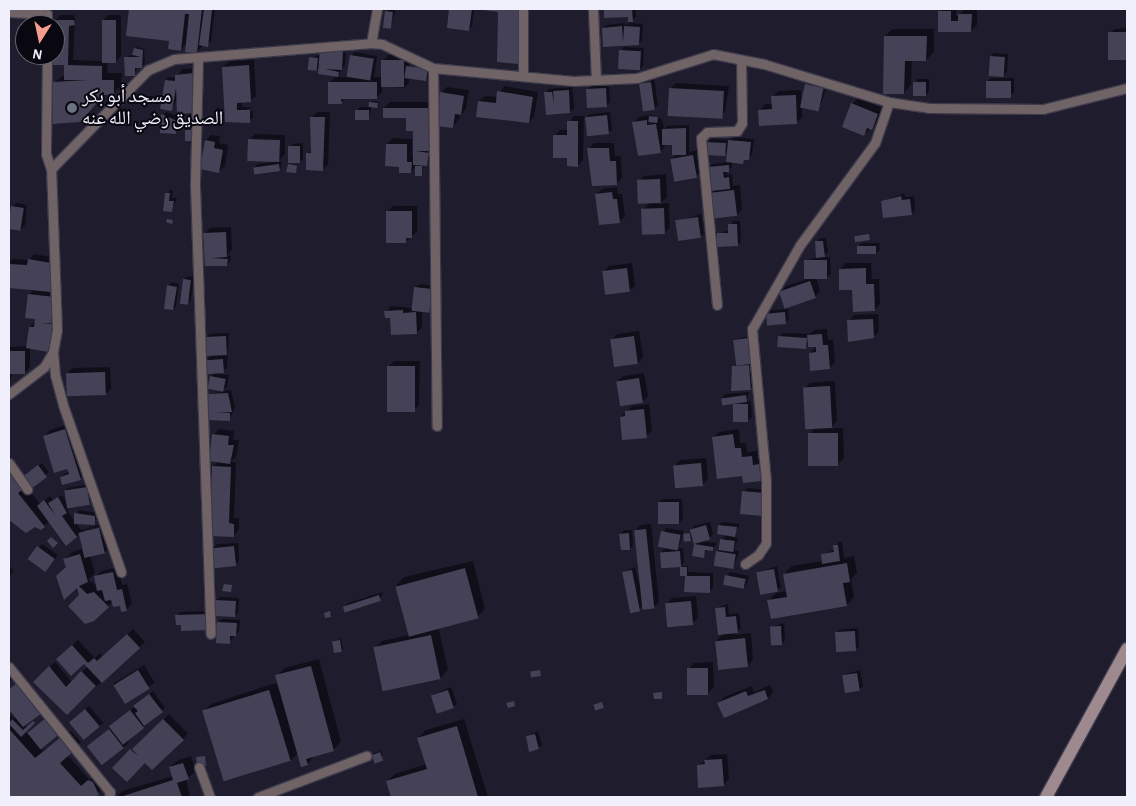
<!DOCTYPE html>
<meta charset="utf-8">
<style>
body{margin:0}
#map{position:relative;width:1136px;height:806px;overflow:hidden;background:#1f1c2e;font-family:"Alegreya Sans","Noto Naskh Arabic",sans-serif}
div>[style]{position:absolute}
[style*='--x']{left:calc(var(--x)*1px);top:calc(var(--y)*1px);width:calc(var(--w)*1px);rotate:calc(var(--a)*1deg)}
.shadow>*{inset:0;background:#0007;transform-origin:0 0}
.building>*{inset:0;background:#454257;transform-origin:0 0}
.roads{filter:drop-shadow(1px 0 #3c3a4b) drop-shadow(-1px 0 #3c3a4b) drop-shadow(0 1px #3c3a4b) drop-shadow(0 -1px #3c3a4b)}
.minor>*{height:9px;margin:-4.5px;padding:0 4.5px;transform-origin:4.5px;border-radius:4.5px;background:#6f6366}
.secondary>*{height:12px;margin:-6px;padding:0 6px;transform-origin:6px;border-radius:6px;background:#9d898e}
.dots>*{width:14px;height:14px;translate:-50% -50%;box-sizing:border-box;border:2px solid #090710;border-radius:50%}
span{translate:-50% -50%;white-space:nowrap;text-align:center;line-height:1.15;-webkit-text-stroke:4px #090710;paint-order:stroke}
.poi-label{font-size:19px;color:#f0effc}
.left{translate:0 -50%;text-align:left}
.frame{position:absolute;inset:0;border:10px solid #f0effc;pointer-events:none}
.north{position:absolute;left:15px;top:15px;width:50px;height:50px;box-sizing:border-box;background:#090710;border:1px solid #65646e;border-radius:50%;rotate:190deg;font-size:14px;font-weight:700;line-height:20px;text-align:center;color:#f0effc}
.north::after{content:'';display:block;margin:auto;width:18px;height:22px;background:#f59d8f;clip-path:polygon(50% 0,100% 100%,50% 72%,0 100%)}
</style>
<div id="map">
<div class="shadow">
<div style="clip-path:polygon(130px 9px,215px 9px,211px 42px,203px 45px,197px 52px,187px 43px,181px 49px,171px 40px,128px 35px)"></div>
<div style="clip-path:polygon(389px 9px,396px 9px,390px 28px,386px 11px)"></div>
<div style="clip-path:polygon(450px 9px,474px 9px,472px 26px,469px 30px,448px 27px)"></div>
<div style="clip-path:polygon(477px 9px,526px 9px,524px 57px,518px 62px,500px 11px)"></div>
<div style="clip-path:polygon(605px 9px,636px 9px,636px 17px,632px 20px,629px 16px,605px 16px)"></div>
<div style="clip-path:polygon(942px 9px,956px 9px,956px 16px,959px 16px,964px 9px,977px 9px,977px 25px,971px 31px,939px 31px)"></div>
<div style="clip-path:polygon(60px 15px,74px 15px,75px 19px,73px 60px,102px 61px,103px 20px,108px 15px,121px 15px,121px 56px,115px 62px,108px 62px,107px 73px,122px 73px,121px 85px,113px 93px,55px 82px,65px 74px,66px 64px,54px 55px,55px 20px)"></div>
<div style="clip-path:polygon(625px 23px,626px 26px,629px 23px,643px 24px,642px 40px,638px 44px,605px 46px,603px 28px,607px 25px)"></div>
<div style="clip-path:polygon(1127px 28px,1127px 59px,1111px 60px,1109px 34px,1115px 29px)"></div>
<div style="clip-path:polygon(893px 29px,934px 29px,934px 52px,926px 60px,912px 59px,911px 85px,904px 93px,885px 36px)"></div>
<div style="clip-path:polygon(136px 47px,144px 49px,145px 64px,138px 67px,134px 75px,126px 58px,134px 54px)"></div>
<div style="clip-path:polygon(346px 47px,345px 65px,337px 77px,348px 77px,351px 56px,355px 52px,377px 56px,374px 77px,383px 77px,383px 61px,388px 55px,409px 55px,409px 65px,431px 66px,409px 65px,409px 68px,431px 70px,430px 75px,427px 79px,409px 77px,409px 83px,404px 88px,382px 86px,382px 92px,377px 97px,346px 97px,341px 102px,330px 82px,337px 75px,319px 73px,320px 66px,317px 70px,310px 58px)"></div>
<div style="clip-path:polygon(624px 47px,644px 48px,643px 66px,640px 69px,621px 51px)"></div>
<div style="clip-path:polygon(994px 53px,1008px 54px,1007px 72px,1003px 75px,991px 56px)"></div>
<div style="clip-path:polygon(254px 60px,256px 96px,250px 101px,242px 102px,242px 107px,253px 107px,242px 111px,253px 111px,253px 118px,239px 122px,223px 67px,229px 61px)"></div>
<div style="clip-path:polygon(199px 68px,201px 106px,196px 112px,176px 100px,172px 110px,166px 80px,169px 77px,176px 78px,182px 69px)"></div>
<div style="clip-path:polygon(991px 78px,1014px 78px,1014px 92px,1010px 96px,987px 82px)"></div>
<div style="clip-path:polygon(654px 79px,658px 105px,654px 109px,641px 84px)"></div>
<div style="clip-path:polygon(918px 79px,929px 79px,929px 91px,926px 95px,915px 83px)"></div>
<div style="clip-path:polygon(810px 82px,827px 85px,819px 110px,802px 106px,802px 117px,796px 123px,760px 110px,765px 104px,773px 104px,773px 97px,778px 91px,801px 90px,801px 103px)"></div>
<div style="clip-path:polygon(676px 83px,729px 86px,725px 111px,720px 117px,670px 89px)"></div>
<div style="clip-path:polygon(609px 85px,610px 102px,606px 106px,587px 89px,591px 86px)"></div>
<div style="clip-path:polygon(504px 86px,538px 92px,534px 117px,529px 122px,479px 101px,485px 96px,498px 97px)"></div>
<div style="clip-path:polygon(447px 87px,469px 90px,466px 108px,453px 127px,441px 93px)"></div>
<div style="clip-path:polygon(572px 87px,574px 108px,570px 112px,547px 114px,545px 93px,549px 89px)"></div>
<div style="clip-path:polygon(858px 98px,883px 108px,877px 123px,864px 134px,852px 104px)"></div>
<div style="clip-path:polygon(372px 101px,379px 102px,379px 106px,372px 107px,368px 119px,357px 110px,360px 107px,370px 107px)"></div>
<div style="clip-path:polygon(390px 102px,435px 102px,435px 144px,430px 149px,430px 161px,423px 165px,422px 175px,416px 175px,417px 166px,411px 172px,400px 166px,387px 144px,393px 138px,412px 139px,412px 156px,415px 157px,415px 130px,407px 117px,384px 108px)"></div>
<div style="clip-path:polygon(166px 112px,180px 117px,176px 132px,163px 115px)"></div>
<div style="clip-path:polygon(317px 112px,330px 112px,328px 164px,322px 170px,307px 154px,312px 149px,311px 118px)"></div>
<div style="clip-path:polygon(610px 112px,612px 130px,608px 133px,587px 117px,590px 114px)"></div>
<div style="clip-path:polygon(652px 115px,662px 119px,664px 129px,667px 126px,689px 125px,689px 152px,699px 150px,702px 171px,696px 176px,671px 159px,677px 154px,673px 143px,666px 144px,661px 152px,633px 123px,639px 117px)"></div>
<div style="clip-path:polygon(574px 116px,584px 116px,583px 160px,578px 165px,554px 136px,560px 130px,568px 130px,569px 122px)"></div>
<div style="clip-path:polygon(255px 134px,285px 135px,285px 154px,280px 160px,249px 140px)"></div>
<div style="clip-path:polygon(211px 135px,220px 136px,219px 143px,228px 145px,225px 166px,219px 171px,206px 140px)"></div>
<div style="clip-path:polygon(733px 137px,754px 139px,752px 155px,743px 162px,732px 161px,732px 167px,726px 171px,727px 175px,732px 174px,733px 186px,740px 185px,742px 209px,737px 214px,712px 193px,717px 189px,709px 167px,713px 164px,727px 162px,728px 151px,725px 154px,707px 143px,711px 139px,730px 140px)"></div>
<div style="clip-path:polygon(303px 143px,303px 159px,300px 162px,289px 147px,293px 144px)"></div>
<div style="clip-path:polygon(594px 143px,614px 143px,615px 156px,621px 156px,622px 178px,617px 183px,589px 149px)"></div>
<div style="clip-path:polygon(282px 161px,280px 170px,254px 168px,258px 164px)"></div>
<div style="clip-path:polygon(666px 174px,667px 197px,659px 204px,669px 203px,670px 227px,664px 233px,643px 210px,649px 203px,638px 182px,644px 176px)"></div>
<div style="clip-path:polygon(617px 187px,618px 194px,622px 194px,625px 216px,619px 222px,597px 194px,602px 189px)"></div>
<div style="clip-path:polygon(170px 190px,173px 190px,172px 198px,177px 198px,172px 211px,167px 194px)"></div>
<div style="clip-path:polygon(905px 193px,905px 197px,914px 196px,915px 210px,912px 214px,882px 201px)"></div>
<div style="clip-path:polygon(16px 203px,27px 205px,25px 225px,21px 229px,12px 207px)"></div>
<div style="clip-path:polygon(393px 206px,417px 206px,417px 232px,405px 242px,387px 212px)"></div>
<div style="clip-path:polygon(701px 214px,704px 233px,701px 237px,676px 222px)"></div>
<div style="clip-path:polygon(733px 221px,740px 221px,741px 242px,737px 245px,718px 234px,729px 230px)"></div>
<div style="clip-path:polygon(231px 227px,232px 250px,227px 255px,231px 256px,230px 261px,227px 265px,206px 265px,205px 233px,210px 228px)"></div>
<div style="clip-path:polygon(820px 238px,826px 238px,828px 252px,823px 257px,830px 257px,831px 274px,827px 277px,816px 277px,820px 291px,815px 297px,780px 292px,786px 286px,805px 280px,805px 261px,818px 257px,816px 242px)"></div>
<div style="clip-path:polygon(862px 243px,879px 243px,880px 249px,876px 253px,858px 247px)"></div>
<div style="clip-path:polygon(34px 254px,56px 258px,56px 286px,51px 291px,60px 292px,53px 345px,48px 350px,30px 347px,30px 367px,25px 373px,13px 373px,9px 383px,9px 347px,27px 346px,30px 327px,36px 321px,29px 294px,33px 291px,9px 287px,9px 263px,12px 259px,29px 260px)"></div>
<div style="clip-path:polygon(632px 263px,635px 286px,629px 291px,603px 272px,609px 266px)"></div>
<div style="clip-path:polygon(846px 263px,871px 263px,872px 279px,879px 279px,880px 304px,874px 310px,853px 289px,840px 269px)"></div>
<div style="clip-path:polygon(188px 276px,194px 277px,191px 300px,188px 303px,184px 280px)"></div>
<div style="clip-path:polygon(172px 282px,179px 284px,176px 306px,173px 309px,168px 286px)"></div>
<div style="clip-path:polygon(419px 284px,435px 286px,432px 308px,428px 312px,422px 311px,422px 327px,417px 333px,386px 312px,391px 306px,413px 308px,416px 287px)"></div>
<div style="clip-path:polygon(788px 309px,789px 319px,785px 323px,767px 313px,771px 310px)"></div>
<div style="clip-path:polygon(878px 314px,879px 332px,873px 337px,849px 341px,849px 321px,854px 315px)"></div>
<div style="clip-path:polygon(827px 329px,828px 340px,833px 340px,835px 362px,829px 368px,810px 353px,818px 345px,809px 344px,806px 347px,780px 337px,783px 333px,809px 334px,814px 330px)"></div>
<div style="clip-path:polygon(639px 331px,643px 357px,638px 363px,612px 340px,617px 334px)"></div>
<div style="clip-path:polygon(229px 333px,227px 368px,217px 374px,229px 375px,227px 386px,222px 391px,231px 390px,235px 407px,229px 420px,210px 419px,209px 395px,222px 391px,211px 377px,215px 372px,207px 360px,213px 354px,206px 337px,210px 334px)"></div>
<div style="clip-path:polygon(752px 335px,754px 385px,750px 388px,733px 367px,737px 363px,734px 340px)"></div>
<div style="clip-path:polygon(394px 361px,420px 361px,419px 405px,413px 411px,389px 366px)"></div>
<div style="clip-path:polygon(110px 367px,111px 389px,105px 394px,68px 373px,73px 368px)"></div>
<div style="clip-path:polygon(644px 373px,648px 396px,642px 402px,617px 382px,623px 376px)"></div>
<div style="clip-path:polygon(835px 381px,837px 421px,830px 428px,843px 428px,844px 458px,838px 464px,809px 434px,815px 428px,804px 389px,810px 383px)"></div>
<div style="clip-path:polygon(749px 392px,746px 401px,751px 401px,752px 417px,748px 420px,735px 421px,734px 402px,722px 397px,726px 394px)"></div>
<div style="clip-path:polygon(649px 404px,652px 431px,646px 436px,621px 417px,632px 406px)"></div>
<div style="clip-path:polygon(70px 424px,86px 473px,80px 478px,61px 477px,69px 471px,44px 436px,50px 430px)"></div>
<div style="clip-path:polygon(219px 429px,234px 431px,233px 440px,239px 440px,236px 457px,230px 462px,236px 462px,234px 518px,239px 518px,239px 530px,233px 536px,211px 535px,213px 467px,219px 461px,213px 435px)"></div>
<div style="clip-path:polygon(739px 429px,740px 443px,746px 443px,747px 452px,757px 451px,758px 460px,764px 459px,766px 474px,760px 479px,743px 474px,714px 437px,719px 432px)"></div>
<div style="clip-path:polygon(evenodd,9px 455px,25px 476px,42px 463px,49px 472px,28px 489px,40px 504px,50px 496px,53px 500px,62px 495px,66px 502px,65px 491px,68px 488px,90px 484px,93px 500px,69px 508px,68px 511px,75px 522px,79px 510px,98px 513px,94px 524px,76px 523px,81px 530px,105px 523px,110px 546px,105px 552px,90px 555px,95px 573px,88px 580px,98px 586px,95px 577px,101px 571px,118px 567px,122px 585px,127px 584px,132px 604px,126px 610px,113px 601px,93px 620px,65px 559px,72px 552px,82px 549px,79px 533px,76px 537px,49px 521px,41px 529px,35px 525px,26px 532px,9px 518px,9px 455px,105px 526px,106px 528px,84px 532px,84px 530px,105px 526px)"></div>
<div style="clip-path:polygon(706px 458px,708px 479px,702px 485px,675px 466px,680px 460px)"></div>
<div style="clip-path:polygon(747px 488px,768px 490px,766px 510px,744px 492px)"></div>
<div style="clip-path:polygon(663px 499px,682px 499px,683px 519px,679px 523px,659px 502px)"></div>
<div style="clip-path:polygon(710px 522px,713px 534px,709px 538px,690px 540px,685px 534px,691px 532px,694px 526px)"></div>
<div style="clip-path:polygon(723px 522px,740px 524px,733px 537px,738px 538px,734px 550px,739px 551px,734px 567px,717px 552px,726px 534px,719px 525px)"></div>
<div style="clip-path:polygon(651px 524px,659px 602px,653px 608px,643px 606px,639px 609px,624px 572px,635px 567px,641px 588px,635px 530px,641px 525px)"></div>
<div style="clip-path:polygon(666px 528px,684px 531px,678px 549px,683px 548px,684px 562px,680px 566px,661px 552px,667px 547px,659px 546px)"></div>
<div style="clip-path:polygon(624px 530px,632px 530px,633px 545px,630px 549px,621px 534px)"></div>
<div style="clip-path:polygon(698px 541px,716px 543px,716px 546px,707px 549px,703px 556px,695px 545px)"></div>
<div style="clip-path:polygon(838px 542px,842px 542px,844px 558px,854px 556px,857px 573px,851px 579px,854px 597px,847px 605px,769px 600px,776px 593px,787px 591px,784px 574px,792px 566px,823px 561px,822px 554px,835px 550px)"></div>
<div style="clip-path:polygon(238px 543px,239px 561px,235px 564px,213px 548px,217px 544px)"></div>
<div style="clip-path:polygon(42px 544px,58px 555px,49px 567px,30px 559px)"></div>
<div style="clip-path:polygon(473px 561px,485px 609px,477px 617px,438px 626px,448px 670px,440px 678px,384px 690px,375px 648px,382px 641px,409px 635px,397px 585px,404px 577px)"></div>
<div style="clip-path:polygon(9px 566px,14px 571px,9px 576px)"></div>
<div style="clip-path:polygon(683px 566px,688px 566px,688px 572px,713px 573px,713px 588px,709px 591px,686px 591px)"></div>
<div style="clip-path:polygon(777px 566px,781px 587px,777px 590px,758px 572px)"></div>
<div style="clip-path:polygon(730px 572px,749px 576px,747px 584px,744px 588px,727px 576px)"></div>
<div style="clip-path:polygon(383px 592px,380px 600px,345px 607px,348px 603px)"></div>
<div style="clip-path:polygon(696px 596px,698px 618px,692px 623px,667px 604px,672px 598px)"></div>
<div style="clip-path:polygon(220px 597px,239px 598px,238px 613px,234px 617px,216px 600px)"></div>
<div style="clip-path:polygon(728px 604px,729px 614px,739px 613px,741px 628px,734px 635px,751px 633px,753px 660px,748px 666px,716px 641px,724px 633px,717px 608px)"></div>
<div style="clip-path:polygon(212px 611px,183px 630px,177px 616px,180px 612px)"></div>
<div style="clip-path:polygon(222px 619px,240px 620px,239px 631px,229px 642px,218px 622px)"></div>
<div style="clip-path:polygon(784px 623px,785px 640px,782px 644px,772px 627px)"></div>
<div style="clip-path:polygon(858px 628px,859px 646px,856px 649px,836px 633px,839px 630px)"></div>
<div style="clip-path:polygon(133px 629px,145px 642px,67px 713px,35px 682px,55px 662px,72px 682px,88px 666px,63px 654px,78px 640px,95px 658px,100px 653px,103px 657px)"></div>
<div style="clip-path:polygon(341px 639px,343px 649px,341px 651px,333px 641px)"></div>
<div style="clip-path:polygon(319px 659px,341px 742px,333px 750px,315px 755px,308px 764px,298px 753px,291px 760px,225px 780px,203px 712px,211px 704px,276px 683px,281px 692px,277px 676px,285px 668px)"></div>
<div style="clip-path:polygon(713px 662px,714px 687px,708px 693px,689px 669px,694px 663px)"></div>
<div style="left:144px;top:665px;width:21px;height:36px;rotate:59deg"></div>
<div style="clip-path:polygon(9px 666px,17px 674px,9px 682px)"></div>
<div style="clip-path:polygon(860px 670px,863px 686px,859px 690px,843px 675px)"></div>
<div style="clip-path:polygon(21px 681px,24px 725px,27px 728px,38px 718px,25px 731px,27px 734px,32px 729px,43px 751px,71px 731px,81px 742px,67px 755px,90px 780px,96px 773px,105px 786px,94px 797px,9px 797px,9px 714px,14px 719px,16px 717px,11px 710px,9px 712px,9px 690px)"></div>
<div style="clip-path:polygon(770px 685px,773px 692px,768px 698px,724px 716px,719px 703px,724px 697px,752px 686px,754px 692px)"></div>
<div style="clip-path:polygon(451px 687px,457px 704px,453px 707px,432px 695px)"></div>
<div style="clip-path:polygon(153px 691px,165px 708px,127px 740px,129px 742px,123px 748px,89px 746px)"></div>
<div style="clip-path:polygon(89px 706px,103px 723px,84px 739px,73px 719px)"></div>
<div style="clip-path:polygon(169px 714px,188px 734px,152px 768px,146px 761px,114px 768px)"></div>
<div style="clip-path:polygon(464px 719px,488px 797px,392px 797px,387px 781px,395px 774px,427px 764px,418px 738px,426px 730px)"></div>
<div style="clip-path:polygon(538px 731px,542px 745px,538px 748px,527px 736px)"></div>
<div style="clip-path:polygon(382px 751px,382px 759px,373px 754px,374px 753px)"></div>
<div style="clip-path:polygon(727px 754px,729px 779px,723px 785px,698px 766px,711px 755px)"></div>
<div style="clip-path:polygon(191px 756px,196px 771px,186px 779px,190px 797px,117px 797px,122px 791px,173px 776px,170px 767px,178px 760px)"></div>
</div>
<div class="building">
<div style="clip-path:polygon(129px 9px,202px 9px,197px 53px,185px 52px,189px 14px,185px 14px,181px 51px,168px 49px,169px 41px,126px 36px)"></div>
<div style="clip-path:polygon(204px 9px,212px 10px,208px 47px,199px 45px)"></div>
<div style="clip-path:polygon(449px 9px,472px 9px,469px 31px,447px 28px)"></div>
<div style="clip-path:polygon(476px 9px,521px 9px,518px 64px,497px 62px,498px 12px)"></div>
<div style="clip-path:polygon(604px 9px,632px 9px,633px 22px,628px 22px,628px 17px,604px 18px)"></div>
<div style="left:385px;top:11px;width:8px;height:17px;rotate:7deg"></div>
<div style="clip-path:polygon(938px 11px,951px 11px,951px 21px,958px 21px,958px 14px,972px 14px,971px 32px,938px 32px)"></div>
<div style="clip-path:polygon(53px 20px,74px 20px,75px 25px,69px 26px,68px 65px,102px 66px,102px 80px,114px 80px,114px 94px,104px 95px,80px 122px,53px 124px,53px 82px,88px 80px,64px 80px,64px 65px,52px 65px,52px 55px,55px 55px)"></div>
<div style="left:102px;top:20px;width:14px;height:43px"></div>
<div style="clip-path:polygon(622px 26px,623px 42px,624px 26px,640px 27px,639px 45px,603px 47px,602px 28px)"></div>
<div style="left:1127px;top:32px;width:28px;height:19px;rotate:90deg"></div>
<div style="clip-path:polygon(884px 36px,927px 36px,926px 61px,905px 61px,904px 94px,883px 94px)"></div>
<div style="clip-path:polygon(134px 48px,143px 50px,142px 68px,135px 68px,135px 76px,125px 76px,124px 57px,141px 57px,132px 55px)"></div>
<div style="clip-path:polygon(320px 48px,343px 50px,342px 70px,325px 69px,339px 72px,338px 77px,318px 74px)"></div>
<div style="left:619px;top:50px;width:22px;height:19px;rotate:3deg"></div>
<div style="left:350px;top:55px;width:24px;height:22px;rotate:9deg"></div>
<div style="left:990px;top:56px;width:15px;height:20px;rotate:4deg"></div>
<div style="left:309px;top:57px;width:9px;height:13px;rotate:6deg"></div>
<div style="left:381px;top:60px;width:23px;height:27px"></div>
<div style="clip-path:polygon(249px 65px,251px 102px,237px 103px,237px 110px,250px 110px,250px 123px,225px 122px,222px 67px)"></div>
<div style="left:406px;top:66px;width:22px;height:12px;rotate:8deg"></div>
<div style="clip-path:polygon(194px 73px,196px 113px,177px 114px,176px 88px,172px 111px,160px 109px,165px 80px,175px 81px,175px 75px)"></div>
<div style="left:986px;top:81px;width:25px;height:17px"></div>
<div style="clip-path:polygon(328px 82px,377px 82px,377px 99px,341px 99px,342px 104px,328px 104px)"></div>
<div style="left:651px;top:82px;width:28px;height:12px;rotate:82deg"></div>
<div style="left:913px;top:82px;width:13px;height:14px"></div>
<div style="left:805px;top:84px;width:19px;height:24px;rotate:12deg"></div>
<div style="left:606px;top:88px;width:19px;height:20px;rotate:87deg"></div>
<div style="left:669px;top:88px;width:55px;height:28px;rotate:3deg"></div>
<div style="clip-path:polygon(569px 90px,570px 113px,546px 115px,544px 92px,552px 92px,554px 104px,553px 91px)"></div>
<div style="clip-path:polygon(497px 91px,533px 97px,529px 123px,476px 117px,478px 101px,496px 103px)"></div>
<div style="clip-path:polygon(440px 92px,464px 96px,461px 115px,455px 114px,453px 128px,435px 126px)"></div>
<div style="clip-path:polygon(796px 95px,797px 124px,759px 126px,758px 110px,772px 109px,771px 96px)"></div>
<div style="left:369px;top:102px;width:9px;height:5px;rotate:6deg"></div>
<div style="clip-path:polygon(851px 103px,878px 114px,872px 130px,867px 128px,864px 136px,842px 127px)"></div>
<div style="clip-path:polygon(383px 108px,429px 108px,429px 151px,416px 151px,429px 153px,427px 166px,413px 165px,413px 131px,406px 131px,406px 118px,383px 118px)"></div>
<div style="left:355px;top:110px;width:14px;height:10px"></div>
<div style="clip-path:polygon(161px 114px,177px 121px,176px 134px,160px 133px)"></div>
<div style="left:607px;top:115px;width:19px;height:22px;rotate:84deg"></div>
<div style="left:649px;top:116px;width:9px;height:6px;rotate:6deg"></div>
<div style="clip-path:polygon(310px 117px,325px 117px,323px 171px,306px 170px,306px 153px,311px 153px)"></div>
<div style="clip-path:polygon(647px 120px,647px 125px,656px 124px,661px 153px,638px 156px,632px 122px)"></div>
<div style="clip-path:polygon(567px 121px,578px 121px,578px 167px,567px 166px,567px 158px,553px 158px,553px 135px,567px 135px)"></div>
<div style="clip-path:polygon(686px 128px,686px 155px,672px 155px,672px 145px,662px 145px,662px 129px)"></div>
<div style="left:185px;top:130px;width:9px;height:11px"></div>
<div style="left:248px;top:139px;width:32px;height:22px;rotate:2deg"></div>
<div style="clip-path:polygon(205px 140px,215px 142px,214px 148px,223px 150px,219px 173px,200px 169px)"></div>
<div style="clip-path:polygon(728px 140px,751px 142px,749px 160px,744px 160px,743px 164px,726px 162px)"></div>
<div style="left:706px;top:142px;width:20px;height:13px;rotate:3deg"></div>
<div style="clip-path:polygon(386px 144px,407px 144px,407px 162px,412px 162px,411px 173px,399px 173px,399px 167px,385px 166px)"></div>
<div style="left:300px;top:146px;width:17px;height:12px;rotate:90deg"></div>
<div style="clip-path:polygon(587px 148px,609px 148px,610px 161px,616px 161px,617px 185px,592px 186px)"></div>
<div style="left:693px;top:155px;width:23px;height:23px;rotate:80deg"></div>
<div style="left:279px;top:164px;width:7px;height:26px;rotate:82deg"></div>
<div style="clip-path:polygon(288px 164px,297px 166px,296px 173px,286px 172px)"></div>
<div style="clip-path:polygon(729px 165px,729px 172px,723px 172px,724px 178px,729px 177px,730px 189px,710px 191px,708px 167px)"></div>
<div style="left:415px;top:166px;width:7px;height:10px"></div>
<div style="left:660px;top:179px;width:24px;height:23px;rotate:88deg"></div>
<div style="left:734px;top:190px;width:26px;height:23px;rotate:83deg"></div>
<div style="clip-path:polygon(612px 192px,613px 199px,617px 199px,620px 223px,599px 225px,595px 194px)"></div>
<div style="clip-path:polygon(165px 193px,170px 193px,169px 201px,174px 201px,172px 212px,163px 211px)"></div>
<div style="clip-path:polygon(901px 196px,902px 200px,910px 199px,912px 215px,883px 218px,881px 201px)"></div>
<div style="left:11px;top:206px;width:13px;height:23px;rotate:9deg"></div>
<div style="left:664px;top:208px;width:26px;height:23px;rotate:88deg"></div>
<div style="clip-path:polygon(386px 211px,412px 211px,412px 238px,406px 238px,406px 243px,386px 243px)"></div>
<div style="left:698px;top:217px;width:21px;height:23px;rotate:82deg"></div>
<div style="clip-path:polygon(167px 219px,173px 220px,172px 224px,166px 222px)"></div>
<div style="clip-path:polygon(728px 224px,737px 224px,738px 246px,717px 247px,717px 233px,728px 233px)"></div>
<div style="clip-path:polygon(226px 232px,227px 257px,211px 258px,228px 259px,227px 266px,205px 266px,203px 233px)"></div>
<div style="left:869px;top:234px;width:6px;height:15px;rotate:81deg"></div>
<div style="clip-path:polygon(815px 241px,823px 241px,825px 257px,816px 258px)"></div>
<div style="left:857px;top:246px;width:19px;height:8px"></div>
<div style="clip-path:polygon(28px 259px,51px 263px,51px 292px,9px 288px,9px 264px,27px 265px)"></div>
<div style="left:804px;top:260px;width:23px;height:19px"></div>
<div style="left:627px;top:268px;width:24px;height:25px;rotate:83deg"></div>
<div style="clip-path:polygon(866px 268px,866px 284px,874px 284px,875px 311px,853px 312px,852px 290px,839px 290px,839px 269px)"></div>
<div style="left:183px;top:279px;width:8px;height:25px;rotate:7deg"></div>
<div style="left:810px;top:281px;width:18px;height:33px;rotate:71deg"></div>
<div style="clip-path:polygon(167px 285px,177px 287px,173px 310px,164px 309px)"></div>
<div style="left:414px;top:287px;width:18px;height:24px;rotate:6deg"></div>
<div style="clip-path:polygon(28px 294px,55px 297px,51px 323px,41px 323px,53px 324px,48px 352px,26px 348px,29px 327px,34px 327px,35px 319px,25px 318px)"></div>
<div style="clip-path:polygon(403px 310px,403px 313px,416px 312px,417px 334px,391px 335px,390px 318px,385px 318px,384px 311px)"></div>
<div style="left:785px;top:312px;width:12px;height:19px;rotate:85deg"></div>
<div style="clip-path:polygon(873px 319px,874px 338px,848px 342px,847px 320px)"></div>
<div style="clip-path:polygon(822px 334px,823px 345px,828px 345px,830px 369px,810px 371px,809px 353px,816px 352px,816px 347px,808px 347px,807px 335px)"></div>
<div style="left:226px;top:336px;width:19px;height:21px;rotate:87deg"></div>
<div style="left:634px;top:336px;width:28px;height:24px;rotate:82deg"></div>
<div style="left:778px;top:336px;width:29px;height:11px;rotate:4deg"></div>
<div style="left:749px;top:338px;width:26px;height:16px;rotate:83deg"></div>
<div style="left:25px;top:351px;width:23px;height:16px;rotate:90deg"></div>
<div style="left:223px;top:359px;width:14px;height:17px;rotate:86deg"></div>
<div style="clip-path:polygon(749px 365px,751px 390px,731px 391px,732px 366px)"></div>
<div style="left:387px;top:366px;width:28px;height:46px"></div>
<div style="left:105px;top:372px;width:23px;height:39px;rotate:88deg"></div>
<div style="left:210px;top:376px;width:16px;height:13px;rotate:11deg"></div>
<div style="left:639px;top:378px;width:25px;height:23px;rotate:81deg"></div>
<div style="left:830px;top:386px;width:42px;height:27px;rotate:87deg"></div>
<div style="clip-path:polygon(228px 393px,232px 412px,215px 413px,230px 413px,230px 421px,208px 420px,208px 394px)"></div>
<div style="left:746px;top:395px;width:7px;height:25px;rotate:82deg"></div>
<div style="left:733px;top:404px;width:15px;height:18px"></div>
<div style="clip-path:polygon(644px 409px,647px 438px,622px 440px,620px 417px,625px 416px,625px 411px)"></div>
<div style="clip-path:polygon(65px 429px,81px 480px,62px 485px,60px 477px,69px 474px,67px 469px,54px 473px,43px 436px)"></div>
<div style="left:808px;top:433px;width:30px;height:33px"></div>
<div style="clip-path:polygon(212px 434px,229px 436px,228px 445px,234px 445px,230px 464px,209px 461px)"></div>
<div style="clip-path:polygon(733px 434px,735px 448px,741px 448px,742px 457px,752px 456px,753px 465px,759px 464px,761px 481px,743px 483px,742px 476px,717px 479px,712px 437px)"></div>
<div style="left:701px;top:463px;width:23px;height:28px;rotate:85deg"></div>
<div style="left:38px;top:465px;width:15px;height:21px;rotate:53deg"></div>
<div style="clip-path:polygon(212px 466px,231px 467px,229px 523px,234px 524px,234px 537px,210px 536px)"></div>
<div style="clip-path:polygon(9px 472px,22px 490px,18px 493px,45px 527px,41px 530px,35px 527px,26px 533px,9px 520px)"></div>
<div style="left:87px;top:487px;width:18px;height:23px;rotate:81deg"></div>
<div style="left:742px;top:491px;width:23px;height:23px;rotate:5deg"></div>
<div style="clip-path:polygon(58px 497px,67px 513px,62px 516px,77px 537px,66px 546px,37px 506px,44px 500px,55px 515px,48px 503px)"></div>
<div style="left:658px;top:502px;width:21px;height:22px"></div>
<div style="clip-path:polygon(74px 513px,95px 516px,95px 525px,74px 524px)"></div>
<div style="left:706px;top:525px;width:15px;height:17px;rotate:74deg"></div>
<div style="clip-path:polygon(718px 525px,737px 527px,735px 537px,717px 534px)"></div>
<div style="left:99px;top:528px;width:26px;height:21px;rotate:77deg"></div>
<div style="left:646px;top:529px;width:80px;height:12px;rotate:84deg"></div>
<div style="left:661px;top:531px;width:20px;height:16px;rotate:11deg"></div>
<div style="clip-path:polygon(629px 533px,630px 550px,621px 550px,619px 534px)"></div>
<div style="left:690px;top:533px;width:8px;height:7px;rotate:83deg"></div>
<div style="clip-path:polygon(51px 537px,58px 543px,53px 548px,47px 541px)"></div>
<div style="left:720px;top:539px;width:15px;height:11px;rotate:8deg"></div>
<div style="clip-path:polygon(694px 544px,713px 547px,713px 551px,705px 550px,704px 558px,692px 556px)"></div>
<div style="clip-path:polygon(833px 545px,838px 545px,840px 561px,822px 564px,821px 554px,834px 552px)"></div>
<div style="left:37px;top:546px;width:22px;height:16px;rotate:36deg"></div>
<div style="left:234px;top:546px;width:20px;height:22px;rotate:84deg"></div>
<div style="left:680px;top:551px;width:16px;height:20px;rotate:86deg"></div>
<div style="left:716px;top:551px;width:20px;height:15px;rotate:9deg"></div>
<div style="clip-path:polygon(80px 554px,88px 582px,79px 586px,87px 594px,94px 592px,109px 607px,94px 621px,85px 624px,68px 606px,79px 595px,77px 588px,64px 600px,56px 576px,66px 567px,63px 559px)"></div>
<div style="clip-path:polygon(847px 563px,850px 582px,843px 583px,847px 606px,771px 619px,767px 600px,787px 597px,783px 574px)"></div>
<div style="clip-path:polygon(680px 567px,687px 567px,687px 576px,710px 576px,710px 593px,684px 592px,685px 576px,680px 576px)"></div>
<div style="left:465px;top:568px;width:52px;height:72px;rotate:75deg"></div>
<div style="left:774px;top:569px;width:23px;height:18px;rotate:80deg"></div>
<div style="left:632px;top:570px;width:42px;height:10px;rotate:79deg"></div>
<div style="clip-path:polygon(113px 572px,117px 590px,122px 589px,127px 611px,121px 612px,120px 606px,113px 607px,111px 600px,105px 601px,102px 590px,97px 591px,94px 576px)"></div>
<div style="left:725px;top:575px;width:21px;height:10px;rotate:11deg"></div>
<div style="clip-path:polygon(224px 584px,232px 585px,231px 592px,222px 591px)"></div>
<div style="left:379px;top:595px;width:6px;height:38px;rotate:72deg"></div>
<div style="left:215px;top:600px;width:21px;height:16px;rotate:3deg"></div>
<div style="left:691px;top:601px;width:24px;height:26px;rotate:85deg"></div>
<div style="clip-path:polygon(725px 607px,726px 617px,736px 616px,738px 633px,718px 635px,715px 608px)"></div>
<div style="clip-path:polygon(330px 611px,331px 617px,325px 618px,324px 613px)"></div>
<div style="clip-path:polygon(209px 614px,209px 630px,181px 631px,181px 625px,176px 625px,175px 615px)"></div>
<div style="clip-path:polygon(217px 622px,237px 623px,236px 636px,230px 636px,230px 644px,216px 643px)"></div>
<div style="left:781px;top:626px;width:19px;height:11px;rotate:87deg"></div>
<div style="left:855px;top:631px;width:20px;height:20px;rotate:87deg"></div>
<div style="clip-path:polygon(127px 634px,140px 648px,102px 683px,84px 664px,71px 676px,56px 659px,72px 645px,88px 663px,94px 658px,97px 661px)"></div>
<div style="left:431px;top:635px;width:45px;height:59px;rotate:78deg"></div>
<div style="left:745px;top:638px;width:29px;height:30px;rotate:84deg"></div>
<div style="left:340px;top:640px;width:12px;height:8px;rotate:81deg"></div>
<div style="clip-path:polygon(49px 666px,66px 687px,81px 671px,96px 686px,67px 715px,33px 682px)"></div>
<div style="clip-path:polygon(311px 666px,334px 751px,306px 759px,308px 765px,301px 767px,275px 675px)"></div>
<div style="left:687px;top:668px;width:21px;height:27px"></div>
<div style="left:138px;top:670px;width:22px;height:29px;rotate:58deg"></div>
<div style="left:540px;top:670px;width:6px;height:10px;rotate:81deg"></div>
<div style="left:857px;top:673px;width:18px;height:15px;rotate:81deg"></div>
<div style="clip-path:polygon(17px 683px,42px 713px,23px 727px,11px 712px,9px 714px,9px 689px)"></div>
<div style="left:269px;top:690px;width:74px;height:70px;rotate:73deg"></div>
<div style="left:448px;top:690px;width:19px;height:18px;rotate:72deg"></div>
<div style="clip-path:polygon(765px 690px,768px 699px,724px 718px,717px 703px,746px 691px,748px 696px)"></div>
<div style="clip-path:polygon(662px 692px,662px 699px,654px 699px,653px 693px)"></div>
<div style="clip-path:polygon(149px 694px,163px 712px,144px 726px,135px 713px,138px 711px,133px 706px)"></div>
<div style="clip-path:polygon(514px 701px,515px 706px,508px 708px,506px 703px)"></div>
<div style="left:602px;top:702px;width:6px;height:9px;rotate:72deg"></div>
<div style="left:85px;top:709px;width:23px;height:21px;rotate:50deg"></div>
<div style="left:130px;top:710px;width:23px;height:27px;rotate:52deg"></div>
<div style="left:46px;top:718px;width:21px;height:24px;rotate:51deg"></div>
<div style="clip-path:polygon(12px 719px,23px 730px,33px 721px,35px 723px,21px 737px,9px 724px)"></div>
<div style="clip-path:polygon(163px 719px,184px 740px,152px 770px,145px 763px,127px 782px,112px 768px,130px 749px,138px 756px,132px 749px)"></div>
<div style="clip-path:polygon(457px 726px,478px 797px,391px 797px,386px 781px,427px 769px,417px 738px)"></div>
<div style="clip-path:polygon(9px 729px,35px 758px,61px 737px,74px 751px,60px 763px,81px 786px,88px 780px,93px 782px,99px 795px,96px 797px,9px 797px)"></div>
<div style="left:109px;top:729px;width:24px;height:28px;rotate:52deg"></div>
<div style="clip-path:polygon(535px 734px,539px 749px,529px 752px,526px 736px)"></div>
<div style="left:380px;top:752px;width:9px;height:9px;rotate:69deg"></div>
<div style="left:205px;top:756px;width:10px;height:9px;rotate:84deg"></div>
<div style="clip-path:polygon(722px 759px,724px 786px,698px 788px,697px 765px,705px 764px,704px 760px)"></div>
<div style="clip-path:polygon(183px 763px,189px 779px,177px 783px,182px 797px,120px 797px,173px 780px,169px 767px)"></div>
</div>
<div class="roads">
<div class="minor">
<div style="--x:593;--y:9;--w:71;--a:87.6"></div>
<div style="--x:9;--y:12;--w:38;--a:3"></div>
<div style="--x:47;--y:14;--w:11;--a:90"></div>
<div style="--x:371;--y:43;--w:35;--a:-80"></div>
<div style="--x:47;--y:55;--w:99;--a:90.6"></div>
<div style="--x:46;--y:154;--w:16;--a:72"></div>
<div style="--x:198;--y:59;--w:127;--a:91.4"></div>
<div style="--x:195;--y:186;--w:448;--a:88"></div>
<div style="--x:433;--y:68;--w:358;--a:89.4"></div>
<div style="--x:523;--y:76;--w:67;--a:-90"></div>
<div style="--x:717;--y:305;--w:168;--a:-95.5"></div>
<div style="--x:701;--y:138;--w:8;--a:-45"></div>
<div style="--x:707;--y:132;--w:30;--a:-2"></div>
<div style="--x:737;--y:131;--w:9;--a:-58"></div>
<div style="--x:742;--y:123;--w:63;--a:-90.9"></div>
<div style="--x:53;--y:352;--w:23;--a:85"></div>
<div style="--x:55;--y:375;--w:31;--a:75"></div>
<div style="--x:63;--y:405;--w:177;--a:70.8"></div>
<div style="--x:9;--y:394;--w:44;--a:-37.6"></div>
<div style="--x:44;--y:367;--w:17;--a:-59"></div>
<div style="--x:53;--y:352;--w:22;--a:-80"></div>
<div style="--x:57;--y:330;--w:161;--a:-92.1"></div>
<div style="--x:51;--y:169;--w:139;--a:-45.6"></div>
<div style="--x:148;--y:70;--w:28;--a:-23"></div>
<div style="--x:174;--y:59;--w:198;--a:-4.6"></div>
<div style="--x:371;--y:43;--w:11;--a:5"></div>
<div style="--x:382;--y:44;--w:56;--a:25.2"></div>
<div style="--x:433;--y:68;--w:141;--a:5.3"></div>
<div style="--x:573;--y:81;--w:64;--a:-2.7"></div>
<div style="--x:637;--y:78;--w:80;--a:-17.5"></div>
<div style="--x:713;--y:54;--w:52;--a:11.1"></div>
<div style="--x:764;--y:64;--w:131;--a:16.9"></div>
<div style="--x:889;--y:102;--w:40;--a:8.5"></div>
<div style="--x:929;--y:108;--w:114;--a:0.5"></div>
<div style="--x:1043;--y:109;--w:87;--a:-14"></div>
<div style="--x:9;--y:463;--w:32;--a:55"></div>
<div style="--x:745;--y:564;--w:16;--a:-35"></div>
<div style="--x:758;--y:555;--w:14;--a:-56"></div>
<div style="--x:766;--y:543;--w:62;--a:-90"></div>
<div style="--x:766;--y:481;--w:153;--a:-95.3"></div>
<div style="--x:752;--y:329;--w:97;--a:-60.3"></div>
<div style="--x:800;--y:245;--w:127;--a:-53.7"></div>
<div style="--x:875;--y:143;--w:43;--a:-71.1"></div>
<div style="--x:9;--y:667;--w:161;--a:51.1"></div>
<div style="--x:110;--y:792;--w:5;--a:101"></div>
<div style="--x:199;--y:767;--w:32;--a:70"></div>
<div style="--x:258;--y:797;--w:116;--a:-20.8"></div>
</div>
<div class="secondary">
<div style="--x:1046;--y:797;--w:169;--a:-61.3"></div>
</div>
</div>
<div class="dots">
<div style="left:72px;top:108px;background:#6b7280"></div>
</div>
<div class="poi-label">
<span class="left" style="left:82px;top:108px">مسجد أبو بكر<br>الصديق رضي الله عنه</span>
</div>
<div class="frame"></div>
<div class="north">N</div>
</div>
